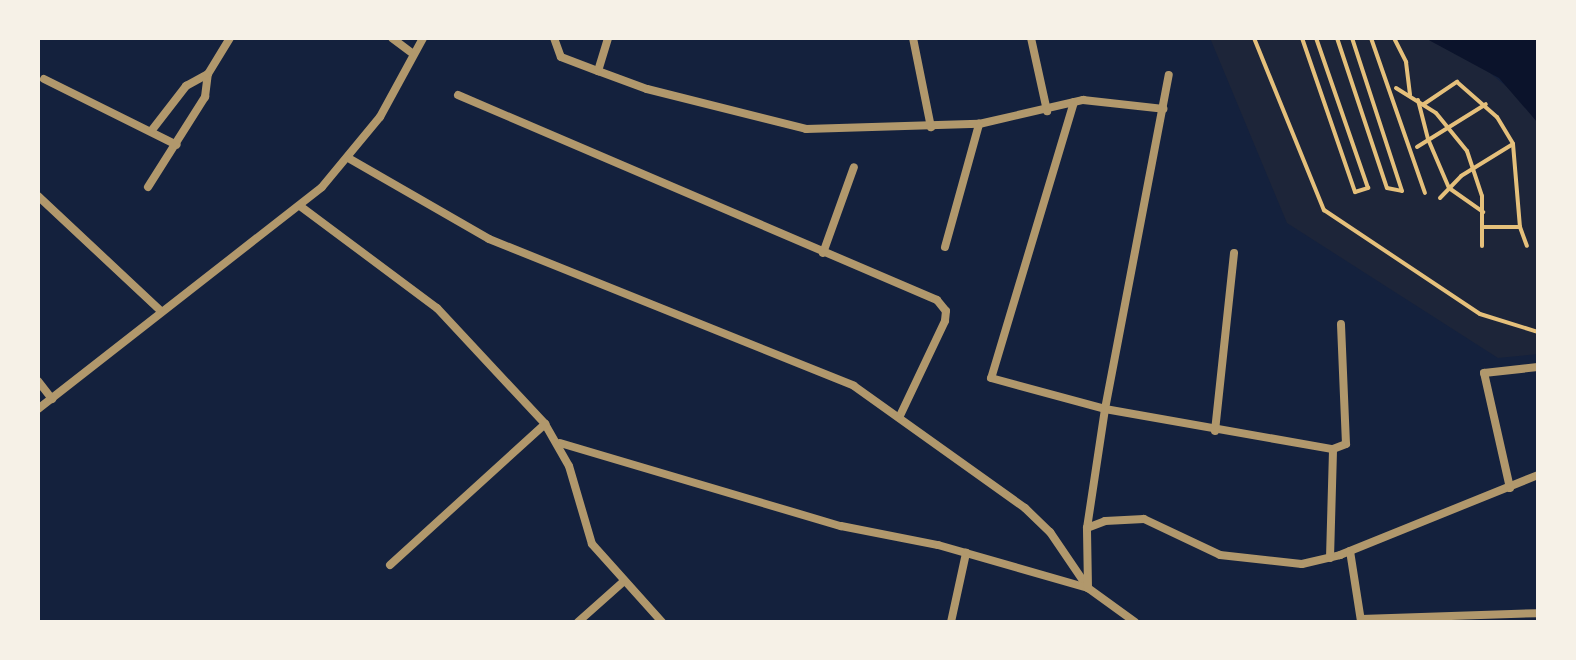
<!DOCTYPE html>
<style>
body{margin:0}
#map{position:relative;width:1576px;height:660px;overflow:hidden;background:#14213d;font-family:"Varela Round",sans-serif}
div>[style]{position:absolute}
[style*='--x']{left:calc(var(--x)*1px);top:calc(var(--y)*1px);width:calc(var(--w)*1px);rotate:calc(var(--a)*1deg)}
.green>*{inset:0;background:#1d2539}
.water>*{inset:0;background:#0b132b}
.path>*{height:4px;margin:-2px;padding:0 2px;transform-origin:2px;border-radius:2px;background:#e5c07b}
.minor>*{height:8px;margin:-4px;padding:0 4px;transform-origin:4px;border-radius:4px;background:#b1986c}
span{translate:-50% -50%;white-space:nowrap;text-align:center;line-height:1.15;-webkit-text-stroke:8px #f6f1e7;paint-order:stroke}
.frame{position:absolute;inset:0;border:40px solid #f6f1e7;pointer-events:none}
</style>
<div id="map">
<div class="green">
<div style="clip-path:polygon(1210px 38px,1425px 38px,1479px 64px,1518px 96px,1538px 123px,1538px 354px,1498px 358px,1287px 223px)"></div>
</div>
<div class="water">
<div style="clip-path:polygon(1425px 38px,1538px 38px,1538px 123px,1499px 78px)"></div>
</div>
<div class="path">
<div style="--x:1254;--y:38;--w:186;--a:67.9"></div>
<div style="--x:1324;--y:210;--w:187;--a:33.7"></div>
<div style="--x:1480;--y:314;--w:61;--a:17.2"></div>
<div style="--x:1302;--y:38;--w:163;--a:71"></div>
<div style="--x:1355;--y:192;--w:14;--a:-17"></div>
<div style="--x:1368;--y:188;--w:159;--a:-109.1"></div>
<div style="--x:1337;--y:38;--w:158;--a:71.6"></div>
<div style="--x:1387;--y:188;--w:15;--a:11"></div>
<div style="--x:1402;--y:191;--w:161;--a:-108.1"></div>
<div style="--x:1371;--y:38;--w:164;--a:70.8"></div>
<div style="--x:1394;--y:38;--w:27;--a:63"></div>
<div style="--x:1406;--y:62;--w:33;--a:83"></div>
<div style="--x:1396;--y:88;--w:47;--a:32"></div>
<div style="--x:1436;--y:113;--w:49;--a:50.8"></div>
<div style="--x:1467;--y:151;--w:47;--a:71.6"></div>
<div style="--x:1482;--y:196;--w:50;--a:90"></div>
<div style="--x:1418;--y:100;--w:40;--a:75.6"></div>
<div style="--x:1428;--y:139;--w:53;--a:66.8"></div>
<div style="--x:1449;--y:188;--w:42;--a:35.2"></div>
<div style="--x:1424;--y:104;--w:40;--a:-34"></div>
<div style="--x:1457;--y:82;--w:53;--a:41.2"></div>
<div style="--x:1497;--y:117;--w:31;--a:59"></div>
<div style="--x:1513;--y:144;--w:83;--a:85.2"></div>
<div style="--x:1520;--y:227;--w:20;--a:70"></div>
<div style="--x:1417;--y:147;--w:81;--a:-31.9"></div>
<div style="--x:1440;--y:198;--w:30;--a:-46"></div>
<div style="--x:1461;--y:176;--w:61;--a:-31.6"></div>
<div style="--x:1483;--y:227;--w:37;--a:0"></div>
</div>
<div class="minor">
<div style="--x:392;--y:38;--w:26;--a:37"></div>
<div style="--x:554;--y:38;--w:20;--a:70"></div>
<div style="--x:561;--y:57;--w:40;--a:21"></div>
<div style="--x:598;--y:71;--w:52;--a:20.2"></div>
<div style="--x:647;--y:89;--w:164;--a:14.1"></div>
<div style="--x:806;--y:129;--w:173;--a:-1.7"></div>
<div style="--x:979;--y:124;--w:107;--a:-13"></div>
<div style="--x:1083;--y:100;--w:81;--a:6.3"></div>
<div style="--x:913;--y:38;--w:91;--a:78.6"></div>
<div style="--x:1031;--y:38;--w:75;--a:77.6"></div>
<div style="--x:598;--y:71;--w:34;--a:-73"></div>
<div style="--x:44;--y:79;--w:148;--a:26.4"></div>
<div style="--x:458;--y:95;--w:521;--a:23.17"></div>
<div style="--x:937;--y:300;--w:14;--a:51"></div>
<div style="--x:946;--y:311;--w:10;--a:96"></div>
<div style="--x:945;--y:321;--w:107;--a:115.4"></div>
<div style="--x:1074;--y:102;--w:288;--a:106.7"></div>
<div style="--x:991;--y:378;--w:118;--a:15.2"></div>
<div style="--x:1105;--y:409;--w:231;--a:10"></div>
<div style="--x:152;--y:130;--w:56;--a:-52.3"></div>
<div style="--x:186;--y:86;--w:25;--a:-29"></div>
<div style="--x:350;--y:159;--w:160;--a:29.9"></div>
<div style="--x:489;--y:239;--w:393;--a:21.9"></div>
<div style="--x:854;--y:386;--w:210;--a:35.5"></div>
<div style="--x:1025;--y:508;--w:35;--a:44"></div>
<div style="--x:1050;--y:532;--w:68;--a:55.8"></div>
<div style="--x:1088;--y:588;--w:58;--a:35.9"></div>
<div style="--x:148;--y:187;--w:107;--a:-57.7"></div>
<div style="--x:205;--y:97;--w:23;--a:-83"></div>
<div style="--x:208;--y:74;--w:42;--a:-58.6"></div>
<div style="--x:38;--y:196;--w:167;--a:43.1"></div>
<div style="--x:300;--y:206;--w:171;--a:36.7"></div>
<div style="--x:437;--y:308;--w:158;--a:47"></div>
<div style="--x:545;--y:424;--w:48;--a:60.3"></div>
<div style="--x:569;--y:466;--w:81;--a:73.6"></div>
<div style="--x:592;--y:544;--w:105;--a:48.1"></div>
<div style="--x:945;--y:247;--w:128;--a:-74.5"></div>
<div style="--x:823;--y:253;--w:91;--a:-70.2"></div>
<div style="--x:38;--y:381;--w:23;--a:52"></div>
<div style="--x:38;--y:409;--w:360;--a:-38"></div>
<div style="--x:322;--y:187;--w:91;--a:-50.4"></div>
<div style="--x:380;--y:117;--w:90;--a:-61.4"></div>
<div style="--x:1215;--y:431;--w:179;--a:-83.9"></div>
<div style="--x:560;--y:443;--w:293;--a:16.5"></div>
<div style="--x:841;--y:526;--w:99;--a:11.1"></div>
<div style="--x:938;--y:545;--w:156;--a:16"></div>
<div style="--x:1088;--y:588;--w:60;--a:-91"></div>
<div style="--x:1087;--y:528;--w:120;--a:-81.4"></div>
<div style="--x:1105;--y:409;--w:340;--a:-79.2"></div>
<div style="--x:1510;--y:488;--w:118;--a:-102.7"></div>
<div style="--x:1484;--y:373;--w:54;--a:-6.3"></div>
<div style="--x:1087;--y:528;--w:19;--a:-21"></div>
<div style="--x:1105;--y:521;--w:39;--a:-3"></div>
<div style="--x:1144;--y:519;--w:84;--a:25.3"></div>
<div style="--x:1220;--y:555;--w:82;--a:6.3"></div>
<div style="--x:1302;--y:564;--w:39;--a:-13"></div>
<div style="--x:1340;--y:555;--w:214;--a:-22"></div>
<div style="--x:1350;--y:551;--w:71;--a:81.1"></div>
<div style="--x:1330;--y:558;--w:109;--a:-88.4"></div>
<div style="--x:1333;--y:449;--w:14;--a:-21"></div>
<div style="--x:1346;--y:444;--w:120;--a:-92.4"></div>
<div style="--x:390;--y:565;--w:210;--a:-42.3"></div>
<div style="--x:1361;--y:619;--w:177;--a:-1.9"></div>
<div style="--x:578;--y:622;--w:59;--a:-41.6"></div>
<div style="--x:951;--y:622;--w:71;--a:-77.7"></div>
</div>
<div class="frame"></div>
</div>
